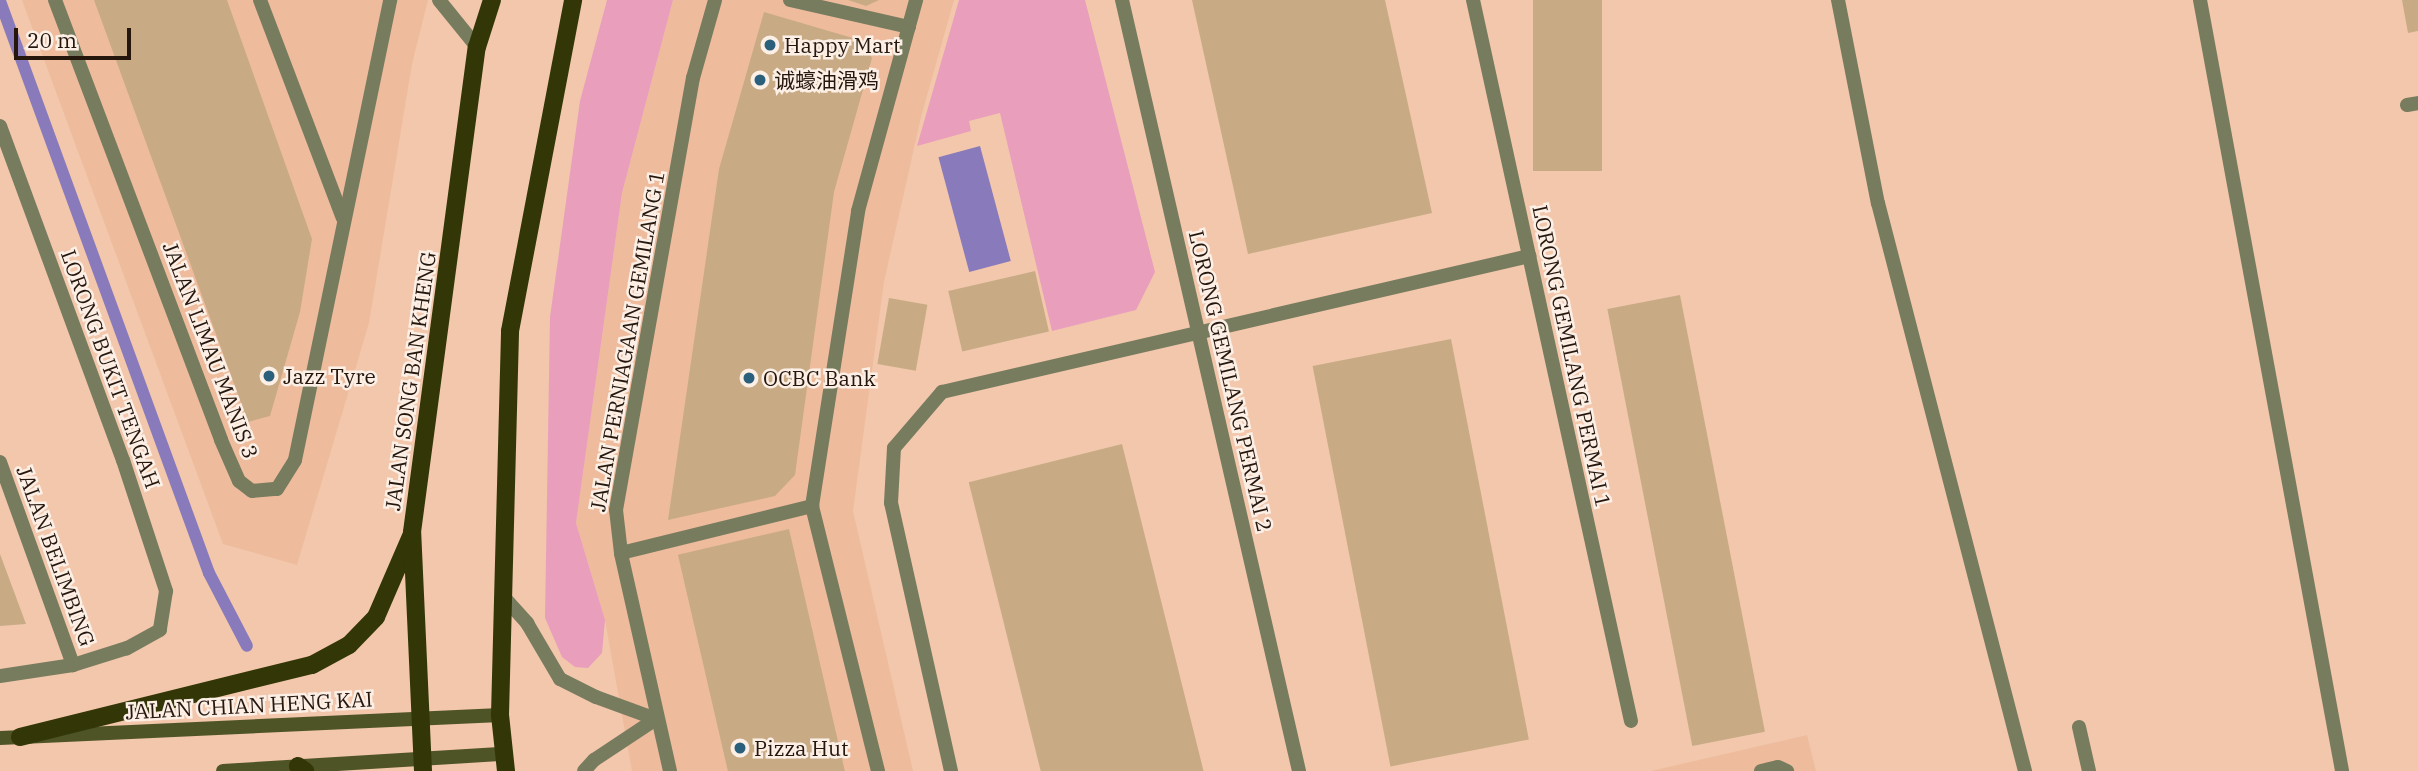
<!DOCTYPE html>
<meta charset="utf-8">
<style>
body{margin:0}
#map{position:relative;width:2418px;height:771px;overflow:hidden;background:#f2c7ac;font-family:"IBM Plex Serif","Noto Sans SC",serif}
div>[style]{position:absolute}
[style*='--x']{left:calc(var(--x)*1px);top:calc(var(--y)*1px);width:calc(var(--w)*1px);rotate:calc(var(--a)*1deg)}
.built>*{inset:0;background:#eebc9d}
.green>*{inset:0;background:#e99ebc}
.water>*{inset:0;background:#897abb;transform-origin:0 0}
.stream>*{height:12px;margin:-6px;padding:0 6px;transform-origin:6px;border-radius:6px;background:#897abb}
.building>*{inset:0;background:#c8ab85;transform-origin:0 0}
.service>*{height:14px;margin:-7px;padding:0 7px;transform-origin:7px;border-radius:7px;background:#787c5e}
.minor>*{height:14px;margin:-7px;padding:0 7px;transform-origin:7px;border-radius:7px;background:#787c5e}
.secondary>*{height:14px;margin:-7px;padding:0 7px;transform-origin:7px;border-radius:7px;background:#4f5427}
.primary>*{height:18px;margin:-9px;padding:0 9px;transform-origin:9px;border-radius:9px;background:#333707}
.dots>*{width:19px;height:19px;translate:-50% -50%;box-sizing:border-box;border:4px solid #fcefe6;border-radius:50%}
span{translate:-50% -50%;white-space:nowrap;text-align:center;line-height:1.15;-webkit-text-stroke:5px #fcefe6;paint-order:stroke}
.poi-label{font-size:21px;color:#26170d}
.left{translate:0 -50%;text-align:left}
.street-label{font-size:21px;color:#26170d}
.scale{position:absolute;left:14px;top:28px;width:117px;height:32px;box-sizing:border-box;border:4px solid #26170d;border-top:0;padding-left:9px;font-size:21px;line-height:24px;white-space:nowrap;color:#26170d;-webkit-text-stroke:5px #fcefe6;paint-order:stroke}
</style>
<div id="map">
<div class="built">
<div style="clip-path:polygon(22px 0,428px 0,412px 64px,369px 323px,297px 565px,223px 544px)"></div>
<div style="clip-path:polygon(673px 0,954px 0,921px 117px,884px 282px,853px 511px,913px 771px,632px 771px,605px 620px,576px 523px,622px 193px)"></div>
<div style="clip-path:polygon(1807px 735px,1816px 771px,1651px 771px)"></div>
</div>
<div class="green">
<div style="clip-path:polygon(607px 0,673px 0,622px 193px,576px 523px,605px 620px,602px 653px,588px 668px,575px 667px,562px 657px,545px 618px,550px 317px,580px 101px)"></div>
<div style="clip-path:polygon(959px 0,1085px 0,1155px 272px,1136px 310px,1052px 331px,1000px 113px,969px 121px,971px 131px,917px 146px)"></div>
</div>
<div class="water">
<div style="left:980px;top:146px;width:119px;height:43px;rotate:75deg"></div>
</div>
<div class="stream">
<div style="--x:0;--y:1;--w:609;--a:69.93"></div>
<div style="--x:209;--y:573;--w:82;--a:62.5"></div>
</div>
<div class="building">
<div style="clip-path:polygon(94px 0,227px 0,312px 239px,300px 312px,270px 416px,248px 422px)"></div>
<div style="clip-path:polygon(848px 0,879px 0,866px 6px)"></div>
<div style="clip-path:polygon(1192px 0,1385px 0,1432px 213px,1248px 254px)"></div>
<div style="left:1533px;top:0;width:69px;height:171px"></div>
<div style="clip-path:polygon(2402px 0,2418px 0,2418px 31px,2408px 33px)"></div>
<div style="clip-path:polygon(764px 12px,863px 41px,872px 58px,834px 192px,795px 475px,775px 496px,668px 520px,719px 169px)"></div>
<div style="left:1035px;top:271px;width:62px;height:89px;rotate:77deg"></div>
<div style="left:1680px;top:295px;width:445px;height:74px;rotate:79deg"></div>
<div style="left:889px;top:298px;width:39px;height:67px;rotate:10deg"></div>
<div style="left:1451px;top:339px;width:408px;height:141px;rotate:79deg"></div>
<div style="left:1122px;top:444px;width:338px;height:158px;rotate:76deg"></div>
<div style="left:789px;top:529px;width:249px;height:114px;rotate:77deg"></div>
<div style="clip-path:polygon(0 554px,26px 624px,0 626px)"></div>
</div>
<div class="service">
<div style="--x:260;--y:0;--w:233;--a:69.2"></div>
<div style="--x:790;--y:0;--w:122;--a:12.8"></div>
<div style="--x:621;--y:553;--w:197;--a:-13.8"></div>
<div style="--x:2079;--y:727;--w:45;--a:77.2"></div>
<div style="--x:878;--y:771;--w:273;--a:-104"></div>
<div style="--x:812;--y:506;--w:299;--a:-81.1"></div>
<div style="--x:858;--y:211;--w:219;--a:-74.6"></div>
<div style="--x:1761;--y:771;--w:17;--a:-13"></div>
<div style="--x:1778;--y:767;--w:10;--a:24"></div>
</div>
<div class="minor">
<div style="--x:55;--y:0;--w:470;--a:69.3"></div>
<div style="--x:221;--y:440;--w:45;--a:66.3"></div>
<div style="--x:239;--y:481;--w:16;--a:38"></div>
<div style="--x:252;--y:491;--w:25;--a:-5"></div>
<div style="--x:277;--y:489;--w:34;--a:-58"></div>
<div style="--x:295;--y:460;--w:470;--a:-78.3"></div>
<div style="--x:439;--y:0;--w:60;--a:51"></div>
<div style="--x:1122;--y:0;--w:791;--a:77.07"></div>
<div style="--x:1473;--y:0;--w:738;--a:77.64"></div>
<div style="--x:1838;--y:0;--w:207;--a:78.9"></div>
<div style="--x:1878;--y:203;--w:587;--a:75.49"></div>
<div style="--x:2200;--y:0;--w:784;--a:79.56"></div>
<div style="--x:2407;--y:105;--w:11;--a:-10"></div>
<div style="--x:0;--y:126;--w:356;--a:69.8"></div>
<div style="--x:123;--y:460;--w:138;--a:71.8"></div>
<div style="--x:166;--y:591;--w:39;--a:99"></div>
<div style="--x:160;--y:630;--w:38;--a:151"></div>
<div style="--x:127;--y:648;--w:57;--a:162.5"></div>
<div style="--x:73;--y:665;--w:74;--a:171.4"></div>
<div style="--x:0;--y:462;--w:216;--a:70.2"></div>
<div style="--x:502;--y:595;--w:38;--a:48"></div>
<div style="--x:527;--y:623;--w:65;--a:59.5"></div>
<div style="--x:560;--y:679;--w:40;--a:26.6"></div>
<div style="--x:596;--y:697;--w:64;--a:20.1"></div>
<div style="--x:584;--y:771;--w:15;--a:-48"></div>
<div style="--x:594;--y:760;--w:74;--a:-33.5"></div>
<div style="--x:670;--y:771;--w:223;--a:-102.7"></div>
<div style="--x:621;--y:553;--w:43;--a:-96.6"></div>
<div style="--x:616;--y:510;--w:439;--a:-79.9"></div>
<div style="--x:693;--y:78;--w:81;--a:-74.2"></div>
<div style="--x:951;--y:771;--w:275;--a:-102.6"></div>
<div style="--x:891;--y:503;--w:55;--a:-86.9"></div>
<div style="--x:894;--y:448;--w:74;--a:-49.4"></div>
<div style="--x:942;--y:392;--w:603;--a:-13.04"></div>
</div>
<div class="secondary">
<div style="--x:0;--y:738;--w:501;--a:-2.63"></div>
<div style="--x:223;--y:771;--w:281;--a:-3.5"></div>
</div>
<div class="primary">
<div style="--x:20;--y:737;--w:301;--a:-13.9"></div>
<div style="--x:312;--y:665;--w:42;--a:-28.4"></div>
<div style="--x:349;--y:645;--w:39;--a:-46"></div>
<div style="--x:376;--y:617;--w:88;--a:-66.6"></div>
<div style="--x:298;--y:766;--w:9;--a:36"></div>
<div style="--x:423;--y:771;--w:239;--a:-92.6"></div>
<div style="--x:412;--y:532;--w:489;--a:-82.4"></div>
<div style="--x:477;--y:47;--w:49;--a:-72.3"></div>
<div style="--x:506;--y:771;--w:56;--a:-96.1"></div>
<div style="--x:500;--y:715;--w:384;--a:-88.5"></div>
<div style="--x:510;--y:331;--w:337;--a:-79.2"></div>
</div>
<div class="dots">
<div style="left:770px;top:45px;background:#2a607b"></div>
<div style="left:760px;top:80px;background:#2a607b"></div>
<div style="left:269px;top:376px;background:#2a607b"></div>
<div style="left:749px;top:378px;background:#2a607b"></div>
<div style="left:740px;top:748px;background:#2a607b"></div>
</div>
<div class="poi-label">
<span class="left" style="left:784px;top:45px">Happy Mart</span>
<span class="left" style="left:774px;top:80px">诚蠔油滑鸡</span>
<span class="left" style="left:283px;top:376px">Jazz Tyre</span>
<span class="left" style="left:763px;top:378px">OCBC Bank</span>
<span class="left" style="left:754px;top:748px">Pizza Hut</span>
</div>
<div class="street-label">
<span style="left:627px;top:341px;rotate:-80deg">JALAN PERNIAGAAN GEMILANG 1</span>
<span style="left:211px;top:350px;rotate:69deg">JALAN LIMAU MANIS 3</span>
<span style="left:1572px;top:356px;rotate:78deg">LORONG GEMILANG PERMAI 1</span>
<span style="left:111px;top:369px;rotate:70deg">LORONG BUKIT TENGAH</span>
<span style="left:410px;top:381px;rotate:-82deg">JALAN SONG BAN KHENG</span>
<span style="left:1231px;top:381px;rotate:77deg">LORONG GEMILANG PERMAI 2</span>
<span style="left:56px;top:556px;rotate:70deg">JALAN BELIMBING</span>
<span style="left:249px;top:705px;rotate:-3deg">JALAN CHIAN HENG KAI</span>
</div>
<div class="scale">20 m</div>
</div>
